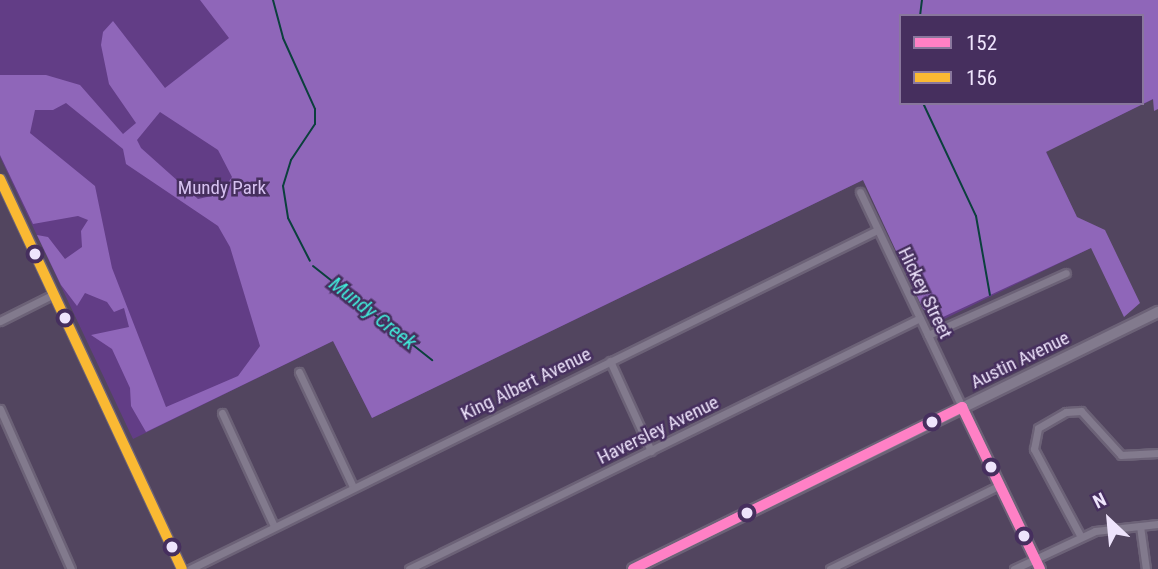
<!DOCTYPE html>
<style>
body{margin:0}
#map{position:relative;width:1158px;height:569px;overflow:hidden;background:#52455f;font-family:"Roboto Condensed",sans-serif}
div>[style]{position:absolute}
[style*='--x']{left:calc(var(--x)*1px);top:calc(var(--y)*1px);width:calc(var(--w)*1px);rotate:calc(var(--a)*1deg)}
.green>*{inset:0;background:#623d86}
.forest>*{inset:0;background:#8f66b9}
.stream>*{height:2px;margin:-1px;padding:0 1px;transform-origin:1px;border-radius:1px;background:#0c403d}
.roads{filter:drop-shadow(2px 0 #6c6277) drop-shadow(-2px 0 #6c6277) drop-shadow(0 2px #6c6277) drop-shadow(0 -2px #6c6277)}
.minor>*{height:7px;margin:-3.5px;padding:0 3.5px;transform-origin:3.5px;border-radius:3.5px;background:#827a8d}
.tertiary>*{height:9px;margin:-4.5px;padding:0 4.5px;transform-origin:4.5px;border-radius:4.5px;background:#827a8d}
.secondary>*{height:10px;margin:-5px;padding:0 5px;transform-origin:5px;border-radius:5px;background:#827a8d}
.bus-1>*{height:10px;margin:-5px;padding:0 5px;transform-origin:5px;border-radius:5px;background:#ff80c5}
.bus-2>*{height:10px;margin:-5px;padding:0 5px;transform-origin:5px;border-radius:5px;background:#fab933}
.dots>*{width:19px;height:19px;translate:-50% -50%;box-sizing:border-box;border:4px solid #462f5e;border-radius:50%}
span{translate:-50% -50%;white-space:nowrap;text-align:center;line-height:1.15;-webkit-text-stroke:5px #462f5e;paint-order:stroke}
.park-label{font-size:19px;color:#d7c2f1}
.street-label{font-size:19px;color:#eee4fc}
.water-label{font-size:21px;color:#41ebda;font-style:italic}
.legend{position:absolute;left:899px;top:14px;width:245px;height:91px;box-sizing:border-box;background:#462f5e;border:2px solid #89779d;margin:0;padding:9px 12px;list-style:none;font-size:21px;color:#eee4fc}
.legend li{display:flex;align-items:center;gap:14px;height:35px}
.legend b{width:35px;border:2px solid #89779d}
.north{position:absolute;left:1074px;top:485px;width:70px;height:70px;-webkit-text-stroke:5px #462f5e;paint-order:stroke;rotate:334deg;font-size:19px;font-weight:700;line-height:28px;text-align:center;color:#eee4fc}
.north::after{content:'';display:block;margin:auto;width:24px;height:32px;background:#eee4fc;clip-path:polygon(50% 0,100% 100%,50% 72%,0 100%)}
</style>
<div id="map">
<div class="green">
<div style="clip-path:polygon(evenodd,0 0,1158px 0,1158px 97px,1046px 151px,1091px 248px,934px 324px,863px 180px,372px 418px,333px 341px,133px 439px,0 157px,0 0,901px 16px,1142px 16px,1142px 103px,901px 103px,901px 16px)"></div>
</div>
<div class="forest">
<div style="clip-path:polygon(evenodd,200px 0,1158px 0,1158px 109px,1154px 111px,1153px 99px,1046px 152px,1077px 217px,1105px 230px,1140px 303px,1124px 317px,1091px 248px,941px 318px,923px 309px,863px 180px,372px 418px,333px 341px,146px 432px,131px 406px,130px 388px,112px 349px,91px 335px,129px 327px,124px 308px,114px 312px,107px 302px,85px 293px,77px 306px,61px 285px,37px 235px,48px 237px,65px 259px,82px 247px,81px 231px,88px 220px,78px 216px,33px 224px,0 155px,0 75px,46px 75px,80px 85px,123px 134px,136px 123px,109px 84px,101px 45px,103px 32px,113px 21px,165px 88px,229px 38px,200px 0,901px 16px,1142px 16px,1142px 103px,901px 103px,901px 16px,200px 0,66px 103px,123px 149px,126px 164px,218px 226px,230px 247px,260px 346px,238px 376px,166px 407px,112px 268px,95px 186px,30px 133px,35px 110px,53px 110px,66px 103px,200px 0,160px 112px,218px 150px,232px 177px,220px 194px,198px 199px,141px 148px,137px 140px,160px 112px)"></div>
</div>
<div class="stream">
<div style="--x:273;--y:0;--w:39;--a:75"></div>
<div style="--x:283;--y:38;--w:78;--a:65.7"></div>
<div style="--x:315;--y:109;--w:15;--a:90"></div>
<div style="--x:315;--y:124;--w:43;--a:123.7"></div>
<div style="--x:291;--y:160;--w:27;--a:107"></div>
<div style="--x:283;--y:186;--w:32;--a:81"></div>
<div style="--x:288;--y:218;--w:48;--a:62.9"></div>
<div style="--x:920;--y:16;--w:16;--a:-83"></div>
<div style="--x:923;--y:103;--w:125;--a:64.9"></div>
<div style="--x:976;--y:216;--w:80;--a:80"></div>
<div style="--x:313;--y:266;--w:152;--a:38.3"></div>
</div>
<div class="roads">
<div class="minor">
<div style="--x:0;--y:179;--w:430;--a:65"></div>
<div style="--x:860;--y:192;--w:238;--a:64.6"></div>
<div style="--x:0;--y:321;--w:60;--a:-26.6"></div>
<div style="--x:928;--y:335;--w:151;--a:-24.2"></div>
<div style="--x:610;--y:361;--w:99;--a:65.5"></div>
<div style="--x:299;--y:372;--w:127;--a:64.8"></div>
<div style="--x:0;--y:409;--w:175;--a:66.1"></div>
<div style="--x:222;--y:413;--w:124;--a:65.3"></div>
<div style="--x:1140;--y:526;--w:43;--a:82.1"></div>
<div style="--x:1081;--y:537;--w:100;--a:-118.1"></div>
<div style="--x:1034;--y:449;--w:21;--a:-79"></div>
<div style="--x:1038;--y:428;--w:32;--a:-30"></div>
<div style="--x:1066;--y:412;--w:15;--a:-4"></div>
<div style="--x:1081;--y:411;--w:59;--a:47.7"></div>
<div style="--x:1121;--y:455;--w:37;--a:-3"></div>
<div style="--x:190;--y:569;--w:766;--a:-26.26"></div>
<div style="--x:409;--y:569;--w:569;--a:-26.16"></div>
<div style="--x:830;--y:569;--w:190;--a:-26.3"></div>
<div style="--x:1014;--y:569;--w:89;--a:-25.1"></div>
<div style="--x:1095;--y:531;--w:63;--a:-6.3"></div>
</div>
<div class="tertiary">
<div style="--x:962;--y:407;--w:180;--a:64.3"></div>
</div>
<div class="secondary">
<div style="--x:633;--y:569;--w:585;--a:-26.08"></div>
</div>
</div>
<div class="bus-1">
<div style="--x:962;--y:407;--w:180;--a:64.3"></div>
<div style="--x:633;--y:569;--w:367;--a:-26.2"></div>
</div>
<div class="bus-2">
<div style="--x:0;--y:179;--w:430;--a:65"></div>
</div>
<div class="dots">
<div style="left:35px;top:254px;background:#eee4fc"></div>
<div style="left:65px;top:318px;background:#eee4fc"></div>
<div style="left:932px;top:422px;background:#eee4fc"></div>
<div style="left:991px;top:467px;background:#eee4fc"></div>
<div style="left:747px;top:513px;background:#eee4fc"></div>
<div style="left:1024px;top:536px;background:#eee4fc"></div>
<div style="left:172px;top:547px;background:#eee4fc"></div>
</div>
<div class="park-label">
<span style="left:222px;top:188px">Mundy Park</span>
</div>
<div class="street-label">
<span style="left:925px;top:293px;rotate:64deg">Hickey Street</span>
<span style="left:1020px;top:360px;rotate:-26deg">Austin Avenue</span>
<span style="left:526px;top:384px;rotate:-26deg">King Albert Avenue</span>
<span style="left:658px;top:430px;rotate:-26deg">Haversley Avenue</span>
</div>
<div class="water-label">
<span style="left:373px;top:313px;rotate:38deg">Mundy Creek</span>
</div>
<ul class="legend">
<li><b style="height:9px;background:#ff80c5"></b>152</li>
<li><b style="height:9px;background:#fab933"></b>156</li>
</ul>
<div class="north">N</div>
</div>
